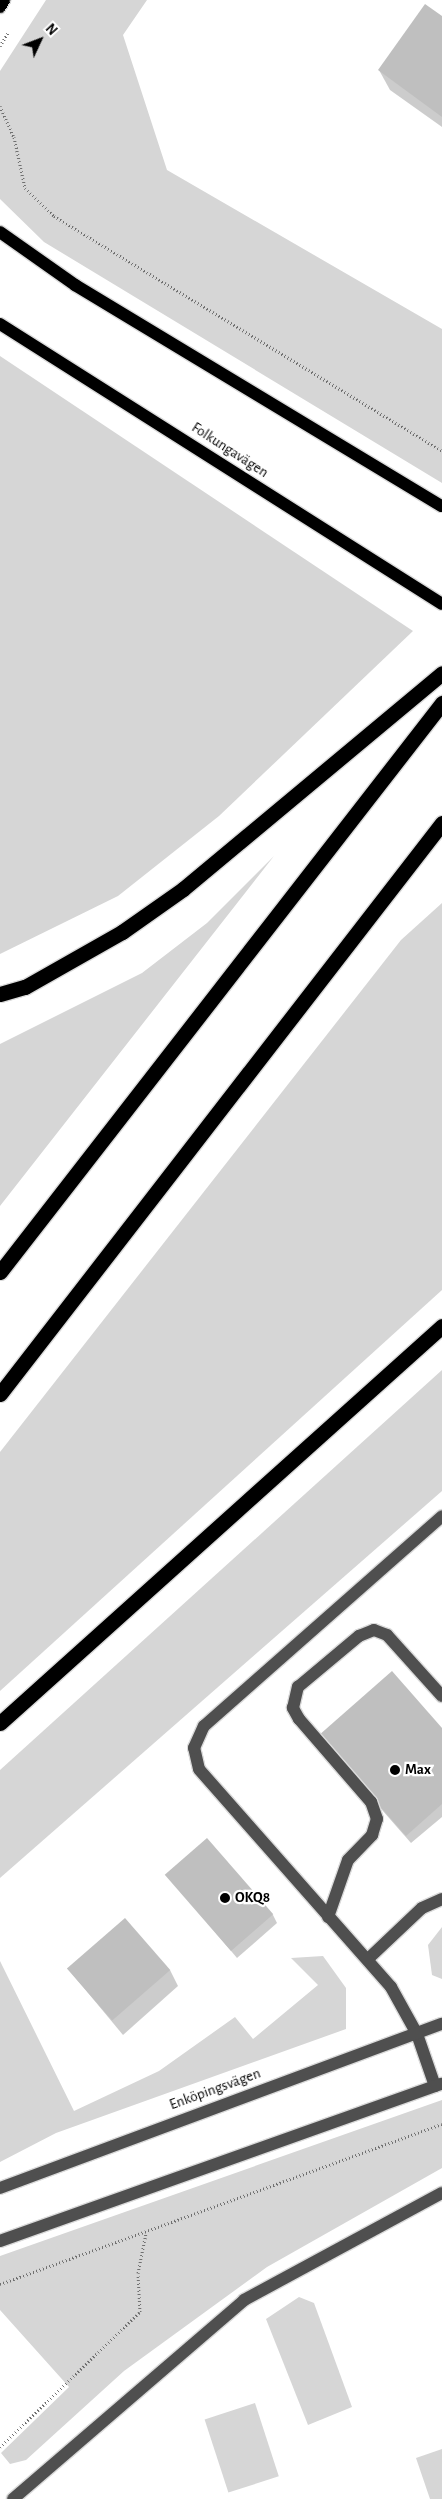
<!DOCTYPE html>
<meta charset="utf-8">
<style>
body{margin:0}
#map{position:relative;width:442px;height:2499px;overflow:hidden;background:#fff;font-family:"Alegreya Sans",sans-serif}
div>[style]{position:absolute}
[style*='--x']{left:calc(var(--x)*1px);top:calc(var(--y)*1px);width:calc(var(--w)*1px);rotate:calc(var(--a)*1deg)}
.green>*{inset:0;background:#d6d6d6;transform-origin:0 0}
.shadow>*{inset:0;background:#0003}
.building>*{inset:0;background:#bfbfbf;transform-origin:0 0}
.path>*{height:3px;margin-top:-1.5px;transform-origin:0;background:repeating-linear-gradient(90deg,#717171 0 1px,transparent 0 3.5px)}
.roads{filter:drop-shadow(1px 0 #dbdbdb) drop-shadow(-1px 0 #dbdbdb) drop-shadow(0 1px #dbdbdb) drop-shadow(0 -1px #dbdbdb)}
.minor>*{height:12px;margin:-6px;padding:0 6px;transform-origin:6px;border-radius:6px;background:#4f4f4f}
.major>*{height:12px;margin:-6px;padding:0 6px;transform-origin:6px;border-radius:6px;background:#000}
.highway>*{height:15px;margin:-7.5px;padding:0 7.5px;transform-origin:7.5px;border-radius:7.5px;background:#000}
.dots>*{width:14px;height:14px;translate:-50% -50%;box-sizing:border-box;border:2px solid #fff;border-radius:50%}
span{translate:-50% -50%;white-space:nowrap;text-align:center;line-height:1.15;-webkit-text-stroke:4.5px #fff;paint-order:stroke}
.street-label{font-size:15px;color:#000}
.poi-label{font-size:15px;color:#000;font-weight:700}
.left{translate:0 -50%;text-align:left}
.north{position:absolute;left:15px;top:15px;width:50px;height:50px;-webkit-text-stroke:4px #fff;paint-order:stroke;rotate:47deg;font-size:14px;font-weight:700;line-height:20px;text-align:center;color:#000}
.north::after{content:'';display:block;margin:auto;width:18px;height:22px;background:#000;clip-path:polygon(50% 0,100% 100%,50% 72%,0 100%)}
</style>
<div id="map">
<div class="green">
<div style="clip-path:polygon(46px 0,147px 0,123px 35px,167px 170px,442px 329px,442px 483px,44px 242px,0 199px,0 71px)"></div>
<div style="clip-path:polygon(0 356px,413px 631px,219px 816px,118px 896px,0 954px)"></div>
<div style="clip-path:polygon(274px 856px,0 1206px,0 1044px,142px 973px,207px 923px)"></div>
<div style="clip-path:polygon(442px 903px,442px 1290px,0 1691px,0 1452px,401px 940px)"></div>
<div style="clip-path:polygon(442px 1370px,442px 1491px,0 1878px,0 1770px)"></div>
<div style="clip-path:polygon(442px 1927px,442px 1979px,432px 1975px,428px 1945px)"></div>
<div style="clip-path:polygon(323px 1956px,346px 1988px,346px 2029px,56px 2133px,0 2162px,0 1961px,74px 2111px,159px 2071px,235px 2017px,253px 2039px,318px 1985px,291px 1958px)"></div>
<div style="clip-path:polygon(442px 2100px,442px 2168px,267px 2267px,124px 2371px,26px 2460px,10px 2464px,1px 2453px,69px 2387px,0 2310px,0 2256px)"></div>
<div style="clip-path:polygon(299px 2297px,314px 2303px,352px 2407px,308px 2425px,266px 2319px)"></div>
<div style="left:255px;top:2403px;width:77px;height:53px;rotate:72deg"></div>
<div style="clip-path:polygon(442px 2449px,442px 2499px,430px 2499px,416px 2458px)"></div>
</div>
<div class="shadow">
<div style="clip-path:polygon(442px 18px,442px 127px,390px 90px,379px 70px)"></div>
<div style="clip-path:polygon(442px 1730px,442px 1817px,411px 1843px,325px 1745px)"></div>
<div style="clip-path:polygon(167px 1875px,273px 1915px,277px 1923px,237px 1958px)"></div>
<div style="clip-path:polygon(69px 1970px,170px 1970px,178px 1986px,123px 2035px)"></div>
</div>
<div class="building">
<div style="clip-path:polygon(425px 4px,442px 16px,442px 117px,378px 70px)"></div>
<div style="clip-path:polygon(392px 1671px,442px 1728px,442px 1804px,406px 1836px,318px 1736px)"></div>
<div style="left:207px;top:1838px;width:101px;height:56px;rotate:49deg"></div>
<div style="left:125px;top:1918px;width:69px;height:77px;rotate:49deg"></div>
</div>
<div class="path">
<div style="--x:0;--y:46;--w:17;--a:-59"></div>
<div style="--x:0;--y:106;--w:34;--a:66"></div>
<div style="--x:14;--y:137;--w:52;--a:77.8"></div>
<div style="--x:25;--y:188;--w:40;--a:44"></div>
<div style="--x:54;--y:216;--w:454;--a:31.2"></div>
<div style="--x:0;--y:2284;--w:470;--a:-19.9"></div>
<div style="--x:0;--y:2447;--w:194;--a:-44"></div>
<div style="--x:140;--y:2312;--w:39;--a:-93"></div>
<div style="--x:138;--y:2273;--w:41;--a:-78.7"></div>
</div>
<div class="roads">
<div class="minor">
<div style="--x:328;--y:1917;--w:60;--a:-70.7"></div>
<div style="--x:348;--y:1860;--w:35;--a:-46"></div>
<div style="--x:372;--y:1835;--w:17;--a:-73"></div>
<div style="--x:377;--y:1819;--w:18;--a:-109"></div>
<div style="--x:371;--y:1802;--w:110;--a:-130.9"></div>
<div style="--x:299;--y:1719;--w:13;--a:-119"></div>
<div style="--x:293;--y:1708;--w:22;--a:-77"></div>
<div style="--x:298;--y:1687;--w:80;--a:-39.9"></div>
<div style="--x:359;--y:1636;--w:16;--a:-22"></div>
<div style="--x:374;--y:1630;--w:14;--a:21"></div>
<div style="--x:387;--y:1635;--w:82;--a:48"></div>
<div style="--x:368;--y:1959;--w:74;--a:-43.4"></div>
<div style="--x:422;--y:1908;--w:22;--a:-24"></div>
<div style="--x:435;--y:2086;--w:55;--a:-109.1"></div>
<div style="--x:417;--y:2034;--w:54;--a:-119"></div>
<div style="--x:391;--y:1987;--w:290;--a:-131.4"></div>
<div style="--x:199;--y:1769;--w:22;--a:-103"></div>
<div style="--x:194;--y:1748;--w:24;--a:-66"></div>
<div style="--x:204;--y:1726;--w:317;--a:-41.4"></div>
<div style="--x:0;--y:2188;--w:471;--a:-20.4"></div>
<div style="--x:0;--y:2241;--w:469;--a:-19.6"></div>
<div style="--x:13;--y:2499;--w:305;--a:-40.7"></div>
<div style="--x:244;--y:2300;--w:225;--a:-28.4"></div>
</div>
<div class="major">
<div style="--x:0;--y:7;--w:8;--a:-60"></div>
<div style="--x:0;--y:232;--w:92;--a:35.2"></div>
<div style="--x:75;--y:285;--w:428;--a:31.1"></div>
<div style="--x:0;--y:324;--w:523;--a:32.35"></div>
</div>
<div class="highway">
<div style="--x:0;--y:994;--w:26;--a:-16"></div>
<div style="--x:25;--y:987;--w:112;--a:-29.6"></div>
<div style="--x:122;--y:932;--w:75;--a:-35.2"></div>
<div style="--x:183;--y:889;--w:337;--a:-39.8"></div>
<div style="--x:0;--y:1272;--w:721;--a:-52.16"></div>
<div style="--x:0;--y:1394;--w:722;--a:-52.26"></div>
<div style="--x:0;--y:1723;--w:594;--a:-41.93"></div>
</div>
</div>
<div class="dots">
<div style="left:395px;top:1770px;background:#000"></div>
<div style="left:225px;top:1898px;background:#000"></div>
</div>
<div class="street-label">
<span style="left:230px;top:450px;rotate:33deg">Folkungavägen</span>
<span style="left:215px;top:2089px;rotate:-20deg">Enköpingsvägen</span>
</div>
<div class="poi-label">
<span class="left" style="left:405px;top:1770px">Max</span>
<span class="left" style="left:235px;top:1898px">OKQ8</span>
</div>
<div class="north">N</div>
</div>
